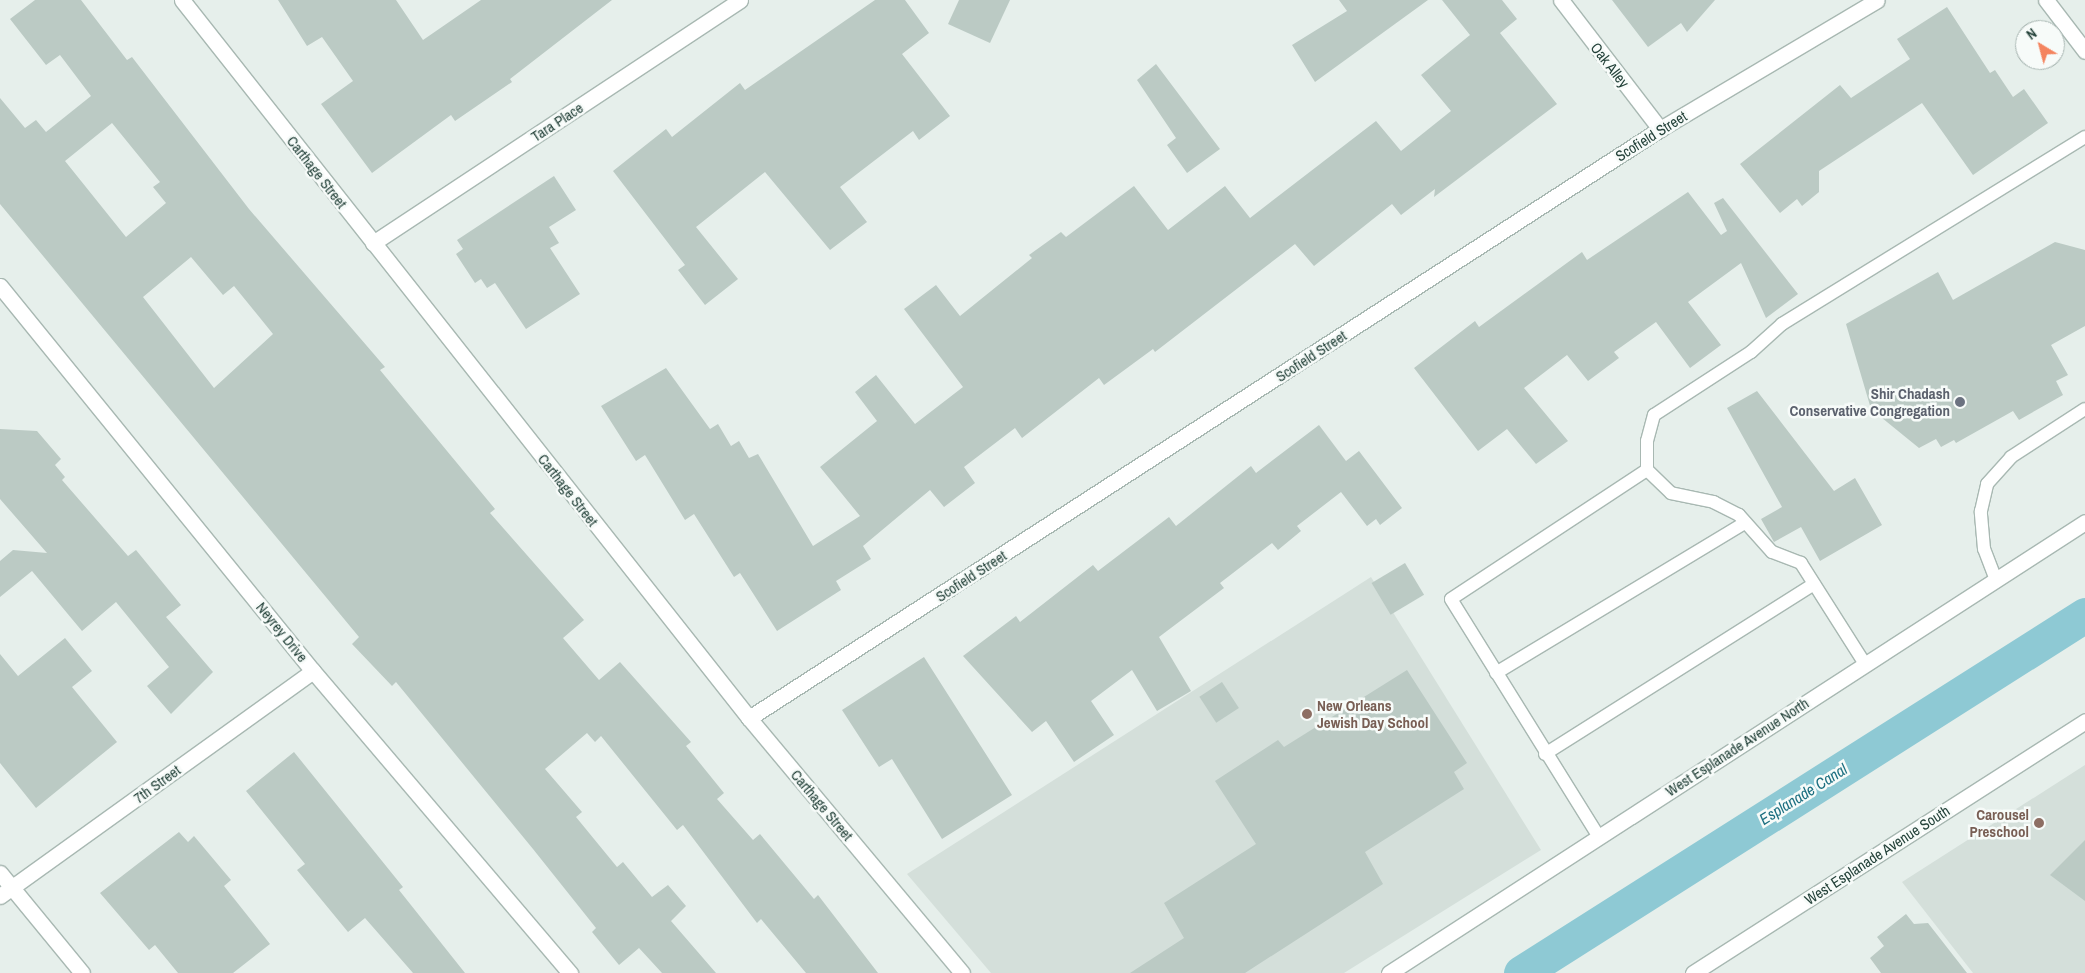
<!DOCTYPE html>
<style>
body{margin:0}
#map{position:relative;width:2085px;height:973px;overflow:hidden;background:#e6efeb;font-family:"Archivo Narrow",sans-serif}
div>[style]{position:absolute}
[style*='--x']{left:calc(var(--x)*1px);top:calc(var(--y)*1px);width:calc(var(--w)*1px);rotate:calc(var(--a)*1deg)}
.built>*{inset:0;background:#d4dfda}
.canal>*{height:35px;margin:-17.5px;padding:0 17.5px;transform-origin:17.5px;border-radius:17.5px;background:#8ec9d4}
.building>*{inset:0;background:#bbcac4;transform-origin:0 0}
.roads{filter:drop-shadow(1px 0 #a8b8b2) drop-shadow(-1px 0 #a8b8b2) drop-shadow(0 1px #a8b8b2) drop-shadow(0 -1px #a8b8b2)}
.lane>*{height:12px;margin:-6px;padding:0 6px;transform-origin:6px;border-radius:6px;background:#fff}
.street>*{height:15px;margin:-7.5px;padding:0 7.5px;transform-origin:7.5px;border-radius:7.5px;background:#fff}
.secondary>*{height:15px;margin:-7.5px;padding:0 7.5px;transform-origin:7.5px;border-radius:7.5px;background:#fff}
.dots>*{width:14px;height:14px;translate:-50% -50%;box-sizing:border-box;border:2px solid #f7fbf9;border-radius:50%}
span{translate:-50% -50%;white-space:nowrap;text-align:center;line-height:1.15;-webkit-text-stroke:5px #f7fbf9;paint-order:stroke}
.street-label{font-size:15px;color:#24423a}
.worship-label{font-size:15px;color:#5b616d;font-weight:700}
.right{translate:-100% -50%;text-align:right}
.education-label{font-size:15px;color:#785e54;font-weight:700}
.left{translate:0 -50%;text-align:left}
.water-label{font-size:16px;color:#1c6f80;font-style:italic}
.north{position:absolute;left:2015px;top:20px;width:50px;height:50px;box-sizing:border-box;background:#f7fbf9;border:1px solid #a3b1ad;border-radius:50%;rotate:323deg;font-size:14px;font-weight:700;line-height:20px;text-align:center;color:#24423a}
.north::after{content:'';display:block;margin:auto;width:18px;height:22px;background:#f4845f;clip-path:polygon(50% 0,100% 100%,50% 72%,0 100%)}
</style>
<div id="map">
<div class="built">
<div style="clip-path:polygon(1371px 577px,1541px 850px,1344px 973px,991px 973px,907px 874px)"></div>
<div style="clip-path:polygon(2085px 765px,2085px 973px,1973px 973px,1902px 882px)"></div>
</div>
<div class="canal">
<div style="--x:1521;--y:973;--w:668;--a:-32.41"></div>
</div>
<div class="building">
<div style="clip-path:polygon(evenodd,35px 0,81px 0,127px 60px,132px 57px,249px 209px,385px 367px,380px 370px,495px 509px,490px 513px,584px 620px,563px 638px,599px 680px,620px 662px,691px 742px,686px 746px,724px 793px,717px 799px,753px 840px,760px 834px,814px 899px,818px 895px,878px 973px,806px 973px,761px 919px,757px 923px,683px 825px,677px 830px,601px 736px,595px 742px,587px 733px,545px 769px,582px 812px,576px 817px,617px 867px,623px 862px,652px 897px,668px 885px,686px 906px,671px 921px,716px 973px,662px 973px,639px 948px,619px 965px,592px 932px,596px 928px,533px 849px,396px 682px,392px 686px,352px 644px,359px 637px,0 204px,0 98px,25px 128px,36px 120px,46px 132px,91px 96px,60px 55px,46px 65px,10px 19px,35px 0,112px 123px,160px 182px,153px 187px,166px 203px,126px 237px,65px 161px,112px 123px,35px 0,191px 257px,223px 295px,234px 286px,273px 334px,214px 388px,143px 297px,191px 257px)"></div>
<div style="clip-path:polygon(278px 0,396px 0,423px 40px,481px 0,612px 0,510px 79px,512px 82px,455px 121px,451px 115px,372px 173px,321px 104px,353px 81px,322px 37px,307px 46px)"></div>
<div style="clip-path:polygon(875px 0,905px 0,929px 33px,902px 54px,950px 116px,919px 140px,913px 131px,840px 187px,867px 222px,830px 250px,765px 172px,696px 227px,738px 279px,705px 305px,678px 270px,685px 265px,613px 171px,666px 129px,672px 137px,740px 83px,745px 90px)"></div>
<div style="clip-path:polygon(959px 0,1010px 0,990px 43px,948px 24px)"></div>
<div style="clip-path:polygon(1339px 0,1428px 0,1315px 82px,1292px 45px,1347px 11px)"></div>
<div style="clip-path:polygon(1442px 0,1502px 0,1517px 19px,1500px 33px,1557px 104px,1434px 197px,1435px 189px,1401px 215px,1392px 204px,1314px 266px,1295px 244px,1155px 352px,1153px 349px,1104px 385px,1099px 378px,1022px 438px,1015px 428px,964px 467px,975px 483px,944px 507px,930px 490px,863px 546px,871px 559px,836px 581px,841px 590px,777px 631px,740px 573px,734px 577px,694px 514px,685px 520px,645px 455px,636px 461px,601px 406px,666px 368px,710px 429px,718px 424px,731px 446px,739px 441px,749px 458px,758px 454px,813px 546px,860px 516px,820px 467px,877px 421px,855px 392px,876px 375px,915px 424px,963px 387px,904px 309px,936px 285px,960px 316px,1032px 258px,1029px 255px,1061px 232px,1066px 237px,1134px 186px,1168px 230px,1225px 186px,1250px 218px,1376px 121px,1401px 151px,1451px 111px,1421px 75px,1470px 35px)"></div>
<div style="clip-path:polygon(1612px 0,1715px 0,1687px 32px,1681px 23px,1648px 47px)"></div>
<div style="clip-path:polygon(1947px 7px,1990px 73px,1995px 70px,2013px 97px,2024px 89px,2048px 123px,1973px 175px,1922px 103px,1819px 171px,1819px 192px,1802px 206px,1797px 199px,1780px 213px,1740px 164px,1840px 85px,1851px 98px,1910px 59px,1897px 39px)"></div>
<div style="clip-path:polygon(1156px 64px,1220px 149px,1187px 173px,1167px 145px,1176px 138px,1137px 80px)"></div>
<div style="clip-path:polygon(554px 176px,576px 210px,549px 227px,559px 243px,550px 248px,580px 294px,526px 329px,495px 283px,487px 288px,481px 279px,475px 283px,456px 254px,463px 249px,457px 240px)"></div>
<div style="clip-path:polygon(1688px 192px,1721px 235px,1727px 231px,1714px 203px,1723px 198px,1798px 294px,1766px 318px,1741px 263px,1688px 302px,1721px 345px,1690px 368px,1656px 322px,1614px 352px,1619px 358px,1588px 381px,1567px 355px,1524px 388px,1568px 441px,1536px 464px,1507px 429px,1478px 451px,1414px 368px,1475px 321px,1479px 327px,1582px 252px,1587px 260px)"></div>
<div style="clip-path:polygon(2055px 242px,2085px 250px,2085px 326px,2051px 345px,2068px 375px,2056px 381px,2063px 395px,2019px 420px,2013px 411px,1956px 443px,1954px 440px,1941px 447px,1936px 439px,1919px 448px,1871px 409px,1846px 324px,1938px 272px,1953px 300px)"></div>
<div style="clip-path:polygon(1757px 391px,1834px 491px,1855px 478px,1882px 525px,1820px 561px,1801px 527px,1774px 542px,1761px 519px,1782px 507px,1727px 408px)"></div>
<div style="clip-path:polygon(1319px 425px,1346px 461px,1359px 451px,1402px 508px,1380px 525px,1376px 519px,1367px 526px,1341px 492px,1297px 526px,1301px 531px,1278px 550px,1272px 543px,1220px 583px,1224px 588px,1159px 637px,1191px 691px,1157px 711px,1132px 670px,1091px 701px,1114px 735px,1074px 762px,1046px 721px,1032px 732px,963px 656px,1016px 616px,1020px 622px,1093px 565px,1098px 571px,1169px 517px,1176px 526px,1251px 466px,1256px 473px)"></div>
<div style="clip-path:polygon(0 429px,37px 431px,61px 459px,55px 465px,65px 477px,62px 480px,128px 556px,136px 550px,181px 605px,166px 617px,213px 672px,171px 714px,147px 686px,169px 667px,116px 602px,82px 631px,32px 571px,0 597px,0 561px,13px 550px,47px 553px,0 499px)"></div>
<div style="left:1405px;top:563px;width:37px;height:39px;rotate:59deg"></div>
<div style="clip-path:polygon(65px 638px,92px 671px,72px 687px,117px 742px,36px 808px,0 763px,0 654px,18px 676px)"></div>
<div style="clip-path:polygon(924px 657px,1012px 795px,942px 839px,892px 759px,879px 767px,842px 710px)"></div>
<div style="clip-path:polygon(1407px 670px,1467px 763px,1454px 772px,1464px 789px,1365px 852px,1383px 884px,1245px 973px,1130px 973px,1184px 938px,1164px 903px,1256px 844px,1215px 781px,1278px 740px,1284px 747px)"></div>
<div style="left:1222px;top:682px;width:31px;height:27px;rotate:57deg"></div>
<div style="clip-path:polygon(294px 752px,403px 887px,399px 890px,465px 973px,413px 973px,365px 918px,348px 932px,297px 870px,305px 864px,246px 791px)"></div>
<div style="clip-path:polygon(179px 832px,188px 842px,194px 836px,231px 880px,224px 886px,270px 944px,233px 973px,178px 973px,155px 945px,149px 950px,100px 893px)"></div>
<div style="clip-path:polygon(2085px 840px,2085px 901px,2050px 875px)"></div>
<div style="clip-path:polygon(1906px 914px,1914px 924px,1928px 923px,1967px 973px,1881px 973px,1870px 958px,1884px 946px,1877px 937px)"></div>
</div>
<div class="roads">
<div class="lane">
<div style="--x:1996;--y:580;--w:33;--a:-111"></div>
<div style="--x:1984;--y:549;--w:38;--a:-95"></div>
<div style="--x:1981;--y:511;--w:28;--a:-77"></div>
<div style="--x:1987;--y:484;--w:36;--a:-48"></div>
<div style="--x:2011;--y:457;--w:88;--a:-33"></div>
<div style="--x:1865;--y:664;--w:120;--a:-122.4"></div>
<div style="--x:1801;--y:563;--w:31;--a:-159"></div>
<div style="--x:1772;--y:552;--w:50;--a:-131.7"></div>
<div style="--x:1739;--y:515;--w:28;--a:-153"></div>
<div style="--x:1714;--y:502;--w:44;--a:-168.2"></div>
<div style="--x:1671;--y:493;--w:33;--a:-136"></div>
<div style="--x:1647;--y:470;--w:29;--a:-90"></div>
<div style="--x:1647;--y:441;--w:27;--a:-75"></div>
<div style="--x:1654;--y:415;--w:116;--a:-33"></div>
<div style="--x:1751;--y:352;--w:42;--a:-42.1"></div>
<div style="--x:1782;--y:324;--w:356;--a:-31.7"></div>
<div style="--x:1496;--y:673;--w:291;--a:-31.1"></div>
<div style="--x:1545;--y:754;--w:318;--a:-32.3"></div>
<div style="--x:1599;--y:837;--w:280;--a:-121.9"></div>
<div style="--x:1451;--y:599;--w:235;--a:-33.4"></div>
</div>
<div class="street">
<div style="--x:182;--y:0;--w:915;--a:51.7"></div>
<div style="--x:749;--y:718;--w:332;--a:50.1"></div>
<div style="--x:1561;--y:0;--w:163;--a:52.5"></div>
<div style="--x:2046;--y:0;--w:64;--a:52.6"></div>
<div style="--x:373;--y:243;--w:440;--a:-33.5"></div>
<div style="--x:0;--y:286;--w:496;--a:50.9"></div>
<div style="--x:313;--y:671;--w:397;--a:49.6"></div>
<div style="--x:749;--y:718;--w:1085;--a:-32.88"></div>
<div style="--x:1660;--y:129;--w:252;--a:-30.7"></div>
<div style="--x:0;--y:873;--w:129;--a:50.6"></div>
<div style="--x:0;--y:896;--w:385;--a:-35.7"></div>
</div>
<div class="secondary">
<div style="--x:1389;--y:973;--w:829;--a:-32.94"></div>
<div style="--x:1693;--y:973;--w:466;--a:-32.7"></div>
</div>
</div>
<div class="dots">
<div style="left:1960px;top:402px;background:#6b7280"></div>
<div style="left:1307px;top:714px;background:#8d6e63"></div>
<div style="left:2039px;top:823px;background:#8d6e63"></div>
</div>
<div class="street-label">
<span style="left:1610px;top:65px;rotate:52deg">Oak Alley</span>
<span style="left:557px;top:122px;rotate:-33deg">Tara Place</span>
<span style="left:1651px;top:136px;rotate:-32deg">Scofield Street</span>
<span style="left:317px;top:172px;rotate:52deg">Carthage Street</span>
<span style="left:1311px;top:356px;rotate:-33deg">Scofield Street</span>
<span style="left:568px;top:490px;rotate:52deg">Carthage Street</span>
<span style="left:971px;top:576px;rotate:-33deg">Scofield Street</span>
<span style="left:282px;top:632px;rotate:51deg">Neyrey Drive</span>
<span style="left:1737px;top:747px;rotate:-33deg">West Esplanade Avenue North</span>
<span style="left:157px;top:784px;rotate:-36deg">7th Street</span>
<span style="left:822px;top:805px;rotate:50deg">Carthage Street</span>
<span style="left:1877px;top:855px;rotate:-33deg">West Esplanade Avenue South</span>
</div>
<div class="worship-label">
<span class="right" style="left:1950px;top:402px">Shir Chadash<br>Conservative Congregation</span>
</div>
<div class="education-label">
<span class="left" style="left:1317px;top:714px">New Orleans<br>Jewish Day School</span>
<span class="right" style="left:2029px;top:823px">Carousel<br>Preschool</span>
</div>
<div class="water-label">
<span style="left:1803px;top:794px;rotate:-32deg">Esplanade Canal</span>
</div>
<div class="north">N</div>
</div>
